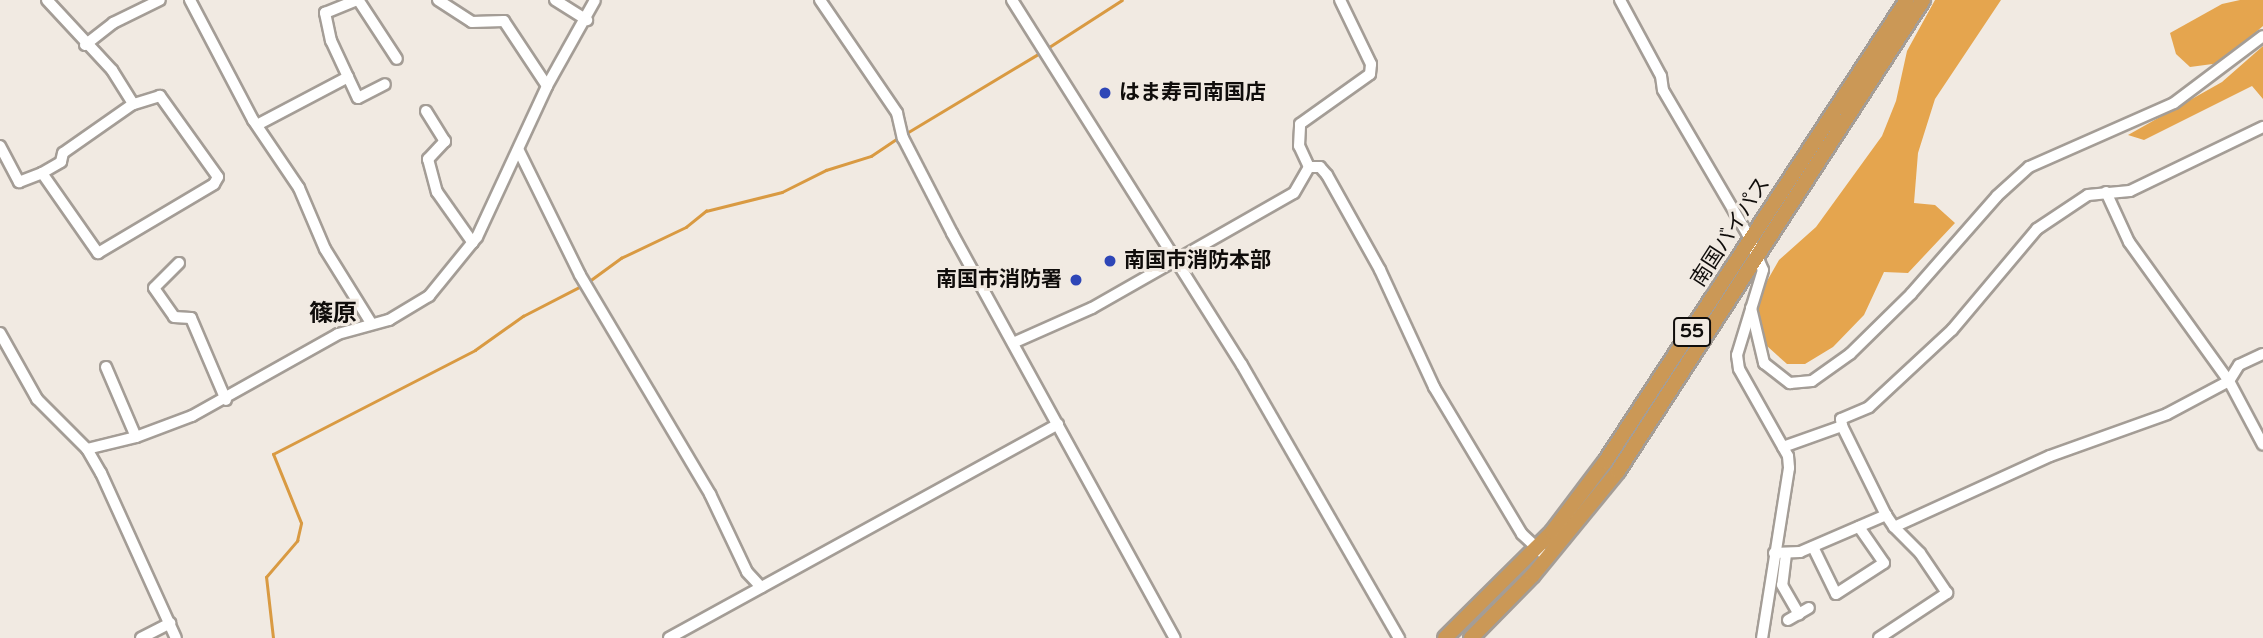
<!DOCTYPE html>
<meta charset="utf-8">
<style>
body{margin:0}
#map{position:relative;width:2263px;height:638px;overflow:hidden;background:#f1eae2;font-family:"Varela Round","Noto Sans JP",sans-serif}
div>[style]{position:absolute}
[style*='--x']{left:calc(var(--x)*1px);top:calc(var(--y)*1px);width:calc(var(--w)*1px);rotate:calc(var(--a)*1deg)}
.forest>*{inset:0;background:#e5a54e}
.stream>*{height:2.5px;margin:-1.25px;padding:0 1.25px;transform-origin:1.25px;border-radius:1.25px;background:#d99a42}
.roads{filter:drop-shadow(2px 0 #a49d96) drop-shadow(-2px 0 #a49d96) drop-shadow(0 2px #a49d96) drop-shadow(0 -2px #a49d96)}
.minor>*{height:10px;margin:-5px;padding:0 5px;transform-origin:5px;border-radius:5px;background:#fff}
.highway>*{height:14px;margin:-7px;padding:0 7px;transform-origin:7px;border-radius:7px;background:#cb9856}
.dots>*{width:19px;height:19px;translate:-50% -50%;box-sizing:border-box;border:4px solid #f1eae2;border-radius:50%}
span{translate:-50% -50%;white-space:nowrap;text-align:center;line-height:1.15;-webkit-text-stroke:6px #f1eae2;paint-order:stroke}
.shield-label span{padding:2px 5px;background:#f1eae2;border:2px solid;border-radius:5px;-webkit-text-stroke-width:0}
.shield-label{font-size:19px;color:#100d0b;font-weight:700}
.poi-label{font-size:21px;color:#100d0b;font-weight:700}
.left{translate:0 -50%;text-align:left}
.right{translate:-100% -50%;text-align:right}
.street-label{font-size:21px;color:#100d0b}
.quarter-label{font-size:24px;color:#100d0b;font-weight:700}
</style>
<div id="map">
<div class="forest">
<div style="clip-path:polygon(1935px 0,2001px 0,1935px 99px,1918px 153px,1914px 203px,1935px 205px,1955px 223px,1908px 273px,1884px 272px,1864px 315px,1833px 347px,1805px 364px,1787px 364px,1767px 346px,1758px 320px,1759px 295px,1779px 260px,1816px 227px,1882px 136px,1896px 101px,1907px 51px)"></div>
<div style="clip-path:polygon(2240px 0,2263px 0,2263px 26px,2220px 63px,2190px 67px,2176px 54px,2170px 33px,2222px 4px)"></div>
<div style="clip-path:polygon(2263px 46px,2263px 99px,2252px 86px,2144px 140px,2128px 135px,2222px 82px)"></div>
</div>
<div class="stream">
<div style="--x:1046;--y:49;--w:90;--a:-32.8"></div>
<div style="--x:905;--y:134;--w:157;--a:-31"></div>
<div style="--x:588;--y:282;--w:41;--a:-36"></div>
<div style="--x:621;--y:258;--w:72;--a:-25.5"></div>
<div style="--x:686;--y:227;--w:26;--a:-39"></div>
<div style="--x:706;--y:211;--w:78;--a:-14"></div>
<div style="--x:782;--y:192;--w:49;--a:-26.6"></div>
<div style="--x:826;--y:170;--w:47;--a:-17.3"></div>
<div style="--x:871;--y:156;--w:34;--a:-34"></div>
<div style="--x:273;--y:638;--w:61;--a:-96.5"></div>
<div style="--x:266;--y:577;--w:48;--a:-49.3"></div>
<div style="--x:297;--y:541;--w:18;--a:-77"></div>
<div style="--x:301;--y:523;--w:74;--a:-112.1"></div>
<div style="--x:273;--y:454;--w:227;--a:-27.2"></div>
<div style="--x:475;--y:350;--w:59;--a:-35.3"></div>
<div style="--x:523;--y:316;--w:68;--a:-27.3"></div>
</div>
<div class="roads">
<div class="minor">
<div style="--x:47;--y:0;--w:96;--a:47.1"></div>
<div style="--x:112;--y:70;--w:40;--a:58"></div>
<div style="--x:133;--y:104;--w:85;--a:145"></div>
<div style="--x:63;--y:153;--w:9;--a:103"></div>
<div style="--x:61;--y:162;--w:22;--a:150"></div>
<div style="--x:42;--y:173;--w:98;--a:55"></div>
<div style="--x:98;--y:253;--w:135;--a:-30.7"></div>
<div style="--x:214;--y:184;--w:8;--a:-60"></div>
<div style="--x:218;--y:177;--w:100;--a:-125.6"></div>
<div style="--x:160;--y:96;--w:28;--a:163"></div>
<div style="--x:190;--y:0;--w:136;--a:62.3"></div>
<div style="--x:253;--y:120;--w:82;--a:55.9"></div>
<div style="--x:299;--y:188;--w:66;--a:66.9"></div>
<div style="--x:325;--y:249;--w:87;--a:58.1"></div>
<div style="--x:438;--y:0;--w:40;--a:32.9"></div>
<div style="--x:472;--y:22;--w:32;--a:-2"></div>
<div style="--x:504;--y:21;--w:78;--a:56.5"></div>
<div style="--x:555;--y:0;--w:38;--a:32"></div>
<div style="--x:820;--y:0;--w:137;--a:55.7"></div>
<div style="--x:897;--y:113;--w:26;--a:77"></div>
<div style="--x:903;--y:138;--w:107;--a:62.7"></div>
<div style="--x:952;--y:233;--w:462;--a:61.2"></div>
<div style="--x:1012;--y:0;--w:431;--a:57.8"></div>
<div style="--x:1242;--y:365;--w:315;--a:60.1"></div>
<div style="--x:1620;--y:0;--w:86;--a:61.7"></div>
<div style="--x:1661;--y:76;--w:14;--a:82"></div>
<div style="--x:1663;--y:90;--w:166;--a:59.6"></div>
<div style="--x:1747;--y:233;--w:40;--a:66.6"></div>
<div style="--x:1763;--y:270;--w:89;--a:107"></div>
<div style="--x:1737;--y:355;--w:14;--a:82"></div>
<div style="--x:1739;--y:369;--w:100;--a:60.6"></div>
<div style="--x:1788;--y:456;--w:12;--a:85"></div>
<div style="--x:1789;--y:468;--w:172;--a:99"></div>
<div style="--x:359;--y:1;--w:69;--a:56.8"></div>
<div style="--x:85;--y:45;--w:36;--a:-38"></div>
<div style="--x:113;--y:23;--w:52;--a:-26.1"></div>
<div style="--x:348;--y:77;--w:23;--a:65"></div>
<div style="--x:358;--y:98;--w:30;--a:-27"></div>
<div style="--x:426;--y:111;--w:36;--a:58"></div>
<div style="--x:445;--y:141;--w:25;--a:133"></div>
<div style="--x:428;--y:159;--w:34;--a:75"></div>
<div style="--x:437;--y:192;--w:62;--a:54.8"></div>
<div style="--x:257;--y:125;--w:103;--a:-27.8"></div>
<div style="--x:348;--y:77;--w:40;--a:-115"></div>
<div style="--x:331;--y:41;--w:29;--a:-102"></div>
<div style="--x:325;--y:13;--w:35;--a:-22"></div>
<div style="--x:0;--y:146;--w:41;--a:62.2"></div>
<div style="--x:19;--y:182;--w:25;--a:-21"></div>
<div style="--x:519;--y:151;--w:138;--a:63.8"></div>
<div style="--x:580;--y:275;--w:255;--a:59.3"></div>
<div style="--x:710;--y:494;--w:86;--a:64.6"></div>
<div style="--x:747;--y:572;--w:21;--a:47"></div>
<div style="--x:1309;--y:167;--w:11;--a:0"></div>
<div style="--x:1320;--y:167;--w:11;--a:49"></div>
<div style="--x:1327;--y:175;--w:109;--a:60.8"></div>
<div style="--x:1380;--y:270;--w:129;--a:65.2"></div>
<div style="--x:1434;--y:387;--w:171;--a:59.1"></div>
<div style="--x:1522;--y:534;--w:35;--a:43"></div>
<div style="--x:1309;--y:167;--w:23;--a:-115"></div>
<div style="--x:1299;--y:146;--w:22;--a:-87"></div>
<div style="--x:1300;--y:124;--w:86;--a:-35.5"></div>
<div style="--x:1370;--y:74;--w:10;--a:-84"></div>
<div style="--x:1371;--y:64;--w:71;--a:-115.8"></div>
<div style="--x:2106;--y:192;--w:55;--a:65.3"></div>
<div style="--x:2129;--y:242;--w:171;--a:54.3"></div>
<div style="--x:2229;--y:381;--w:72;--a:62"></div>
<div style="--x:179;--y:263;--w:35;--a:135"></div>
<div style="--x:154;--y:288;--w:35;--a:55"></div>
<div style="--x:174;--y:317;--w:17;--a:3"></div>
<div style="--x:191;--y:318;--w:89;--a:66.9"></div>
<div style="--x:1751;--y:308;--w:57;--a:76.7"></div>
<div style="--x:1764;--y:363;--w:33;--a:38"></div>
<div style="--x:1790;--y:383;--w:22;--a:-5"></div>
<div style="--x:1812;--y:381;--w:47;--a:-35.4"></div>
<div style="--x:1850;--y:354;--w:86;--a:-44.5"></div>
<div style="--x:1911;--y:294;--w:130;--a:-48.7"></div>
<div style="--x:1997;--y:196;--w:43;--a:-42.2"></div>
<div style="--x:2029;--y:167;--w:158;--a:-23.8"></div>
<div style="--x:2174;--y:103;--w:111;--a:-37"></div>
<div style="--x:0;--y:333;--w:76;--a:60.7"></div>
<div style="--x:37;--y:399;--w:71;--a:45"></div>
<div style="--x:87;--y:449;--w:28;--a:60"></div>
<div style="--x:101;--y:473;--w:181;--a:65.6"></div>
<div style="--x:1013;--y:343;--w:86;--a:-23.9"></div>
<div style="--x:1092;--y:308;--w:232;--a:-29.7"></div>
<div style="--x:1294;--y:193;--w:30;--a:-60"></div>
<div style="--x:106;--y:367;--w:76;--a:66.8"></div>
<div style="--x:1842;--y:426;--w:7;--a:-98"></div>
<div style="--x:1841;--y:419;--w:30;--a:-23"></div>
<div style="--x:1869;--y:407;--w:113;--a:-42.9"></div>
<div style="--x:1952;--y:330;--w:132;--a:-49.9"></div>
<div style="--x:2037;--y:229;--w:61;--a:-33.7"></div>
<div style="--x:2088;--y:195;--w:42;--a:-5.4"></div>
<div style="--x:2130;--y:191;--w:148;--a:-25.7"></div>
<div style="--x:1783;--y:447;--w:63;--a:-19.6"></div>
<div style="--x:1842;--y:426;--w:99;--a:63.7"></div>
<div style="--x:87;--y:449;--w:50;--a:-13.8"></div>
<div style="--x:136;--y:437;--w:60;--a:-20.6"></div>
<div style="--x:192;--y:416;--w:167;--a:-29.3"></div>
<div style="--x:338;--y:334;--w:53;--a:-15.4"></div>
<div style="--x:389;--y:320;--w:47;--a:-31"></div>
<div style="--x:429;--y:296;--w:76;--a:-50.9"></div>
<div style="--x:477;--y:237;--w:166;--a:-65.1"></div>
<div style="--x:547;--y:86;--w:98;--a:-60.8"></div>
<div style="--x:1813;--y:547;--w:52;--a:63.9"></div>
<div style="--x:1836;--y:594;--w:57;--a:-32.9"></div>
<div style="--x:1884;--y:563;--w:44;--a:-124.8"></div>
<div style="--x:1774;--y:553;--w:26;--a:-2"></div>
<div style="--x:1800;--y:552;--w:94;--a:-23.3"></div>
<div style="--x:1886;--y:515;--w:14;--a:56"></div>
<div style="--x:1894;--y:527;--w:171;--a:-24.5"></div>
<div style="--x:2050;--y:456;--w:124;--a:-19.7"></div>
<div style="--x:2167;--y:414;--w:70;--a:-28"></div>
<div style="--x:2229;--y:381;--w:19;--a:-58"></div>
<div style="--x:2239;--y:365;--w:26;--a:-25"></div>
<div style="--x:1786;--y:554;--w:31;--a:97"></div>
<div style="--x:1782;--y:585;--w:34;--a:60"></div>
<div style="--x:1788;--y:620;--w:24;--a:-30"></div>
<div style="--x:141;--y:638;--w:33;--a:-27"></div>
<div style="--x:669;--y:638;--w:444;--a:-28.8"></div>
<div style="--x:1879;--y:638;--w:82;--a:-33.5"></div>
<div style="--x:1947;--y:593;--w:48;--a:-124"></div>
<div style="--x:1920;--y:553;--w:37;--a:-135"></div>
</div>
<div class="highway">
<div style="--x:1445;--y:638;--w:151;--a:-44.7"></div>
<div style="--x:1552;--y:532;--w:88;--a:-52.9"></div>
<div style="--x:1605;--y:462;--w:552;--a:-56.83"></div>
<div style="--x:1471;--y:638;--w:88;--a:-45.5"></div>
<div style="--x:1533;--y:575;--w:134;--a:-50.7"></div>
<div style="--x:1618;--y:471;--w:561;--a:-57.07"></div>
</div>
</div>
<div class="dots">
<div style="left:1105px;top:93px;background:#2e46b7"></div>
<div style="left:1110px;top:261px;background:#2e46b7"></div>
<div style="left:1076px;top:280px;background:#2e46b7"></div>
</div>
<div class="shield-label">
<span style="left:1692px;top:332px">55</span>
</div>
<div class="poi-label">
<span class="left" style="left:1119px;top:93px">はま寿司南国店</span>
<span class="left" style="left:1124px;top:261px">南国市消防本部</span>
<span class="right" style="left:1062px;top:280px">南国市消防署</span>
</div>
<div class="street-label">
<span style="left:1731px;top:232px;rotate:-57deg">南国バイパス</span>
</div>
<div class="quarter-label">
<span style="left:333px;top:314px">篠原</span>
</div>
</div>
